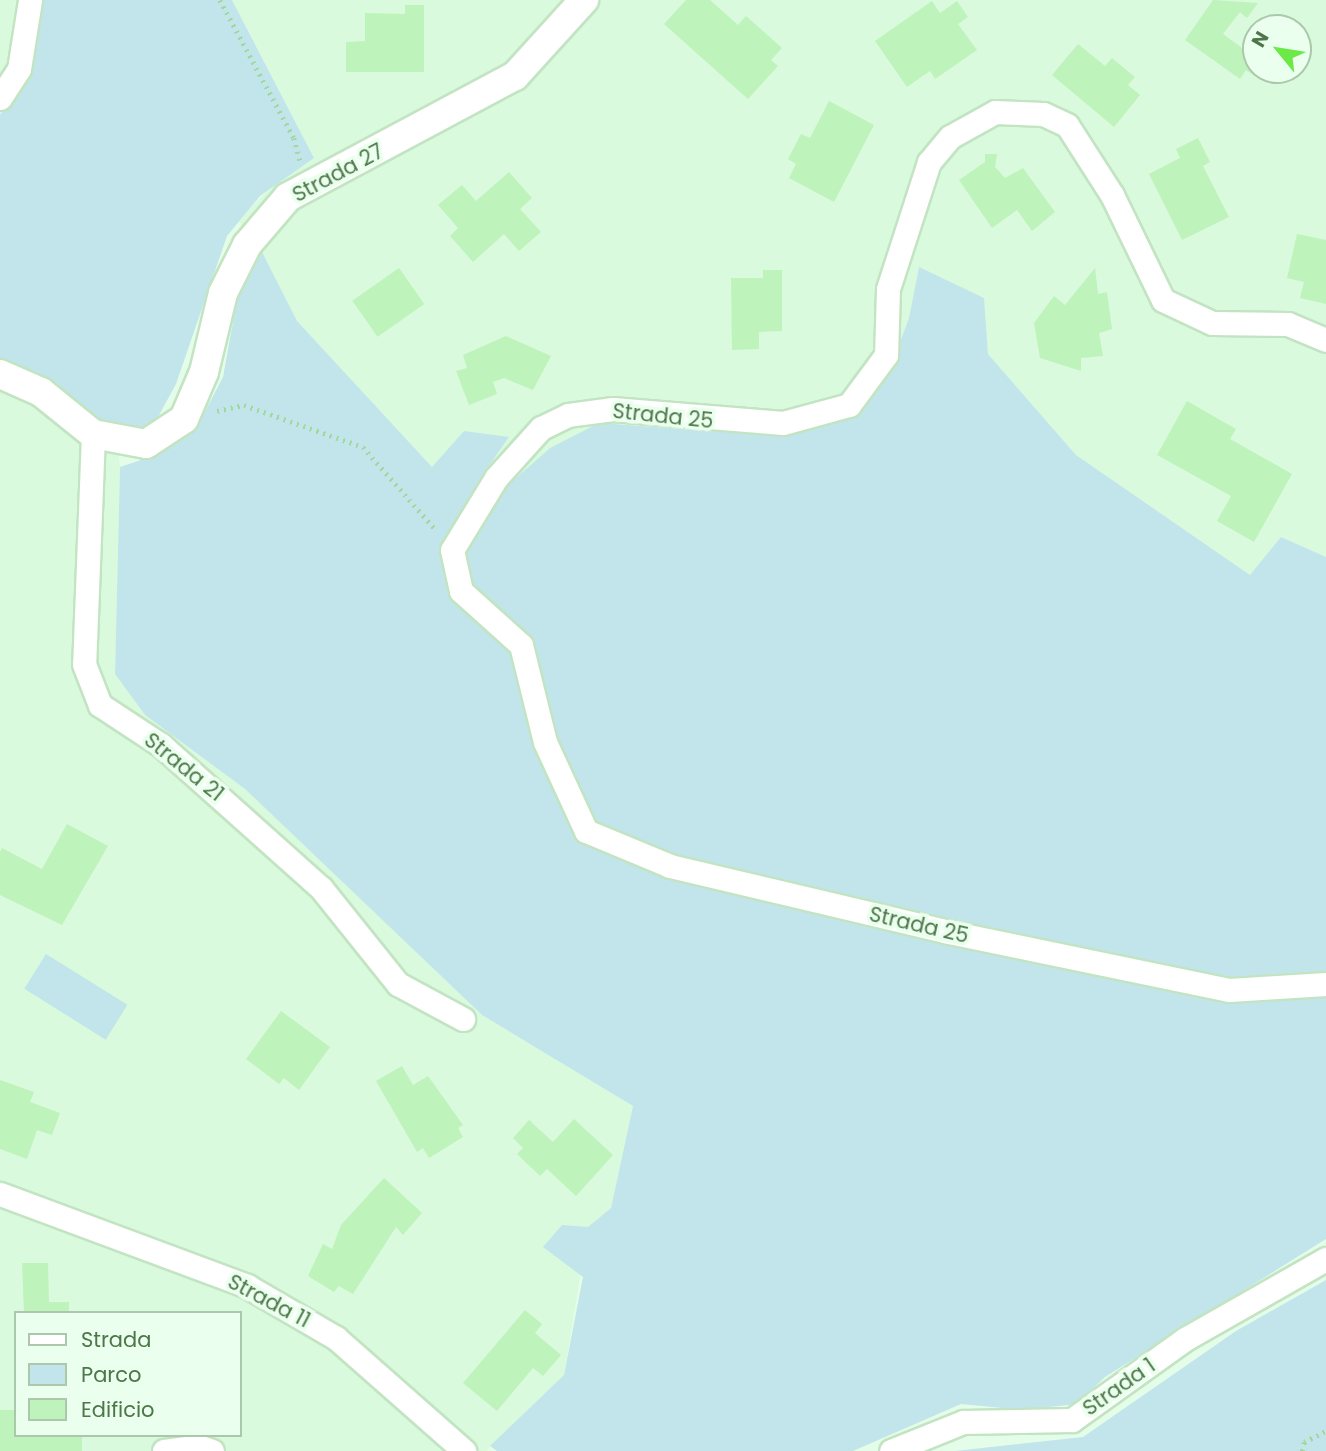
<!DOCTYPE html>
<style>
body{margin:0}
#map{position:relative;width:1326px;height:1451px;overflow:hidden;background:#e4fde8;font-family:Poppins,sans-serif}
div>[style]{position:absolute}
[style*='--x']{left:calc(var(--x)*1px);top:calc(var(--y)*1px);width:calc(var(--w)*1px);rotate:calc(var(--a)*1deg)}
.residential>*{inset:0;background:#d9fadc}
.green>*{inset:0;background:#c2e5eb;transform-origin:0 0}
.building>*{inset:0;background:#bef3bb;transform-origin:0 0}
.path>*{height:4.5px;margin-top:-2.25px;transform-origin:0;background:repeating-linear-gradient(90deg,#a2d89e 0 2px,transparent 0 7px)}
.roads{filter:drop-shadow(2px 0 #c3e4c3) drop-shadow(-2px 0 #c3e4c3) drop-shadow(0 2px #c3e4c3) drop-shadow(0 -2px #c3e4c3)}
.minor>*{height:23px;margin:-11.5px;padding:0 11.5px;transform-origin:11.5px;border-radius:11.5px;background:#fff}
.tertiary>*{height:28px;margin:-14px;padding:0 14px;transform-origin:14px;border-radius:14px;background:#fff}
span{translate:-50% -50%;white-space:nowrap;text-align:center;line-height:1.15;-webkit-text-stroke:7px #ebffee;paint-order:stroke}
.street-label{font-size:21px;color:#4d7649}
.legend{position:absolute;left:14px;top:1311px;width:228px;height:126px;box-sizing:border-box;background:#ebffee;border:2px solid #acc8ac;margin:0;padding:9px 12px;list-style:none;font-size:21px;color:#4d7649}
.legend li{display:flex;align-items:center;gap:14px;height:35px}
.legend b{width:35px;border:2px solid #acc8ac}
.north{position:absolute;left:1242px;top:14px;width:70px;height:70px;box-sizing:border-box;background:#ebffee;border:2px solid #acc8ac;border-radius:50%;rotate:300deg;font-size:19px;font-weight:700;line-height:28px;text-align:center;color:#4d7649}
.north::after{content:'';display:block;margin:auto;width:24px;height:32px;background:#6ce947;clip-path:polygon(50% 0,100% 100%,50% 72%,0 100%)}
</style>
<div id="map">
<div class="residential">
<div style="clip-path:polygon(0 0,37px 0,14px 94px,0 115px)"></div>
<div style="clip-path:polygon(evenodd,232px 0,1326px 0,1326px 557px,1281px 537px,1251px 576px,1076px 455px,988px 354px,984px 298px,919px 268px,909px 318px,888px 374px,847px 417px,763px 435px,686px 432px,550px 448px,507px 486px,482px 476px,509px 437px,433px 468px,297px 321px,238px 219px,290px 170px,314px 158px,232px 0,1256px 28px,1298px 28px,1298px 70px,1256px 70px,1256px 28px)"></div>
<div style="clip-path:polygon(evenodd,0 363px,115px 428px,120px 467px,115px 674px,145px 715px,245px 789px,482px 1015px,633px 1106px,611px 1208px,588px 1227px,564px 1375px,486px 1451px,0 1451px,0 363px,16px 1313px,240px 1313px,240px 1435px,16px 1435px,16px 1313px)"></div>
</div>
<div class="green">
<div style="clip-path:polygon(37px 0,232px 0,314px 158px,260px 196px,227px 236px,176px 384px,158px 417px,145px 427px,115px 428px,0 363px,0 115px,14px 94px)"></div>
<div style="clip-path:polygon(261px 250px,297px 321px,432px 467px,464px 431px,509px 437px,482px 476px,507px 486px,550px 448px,599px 423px,763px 435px,847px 417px,888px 374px,909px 318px,919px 267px,984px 298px,988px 354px,1076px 455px,1250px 575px,1281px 537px,1326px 557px,1326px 1239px,1105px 1377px,1077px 1404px,1022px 1410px,961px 1404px,853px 1451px,497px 1451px,490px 1446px,564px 1375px,583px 1277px,543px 1247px,562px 1225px,588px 1227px,611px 1208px,633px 1106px,482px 1015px,245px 789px,145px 715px,115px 674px,120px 467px,162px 453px,196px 429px,223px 377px,238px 294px)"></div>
<div style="left:46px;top:954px;width:96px;height:41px;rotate:32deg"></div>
<div style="clip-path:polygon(1326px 1280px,1326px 1451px,955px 1451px,1083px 1437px,1236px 1331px)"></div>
</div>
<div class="building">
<div style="clip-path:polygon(686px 0,710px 0,738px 25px,746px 16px,782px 48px,771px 60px,778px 66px,748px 99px,664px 24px)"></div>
<div style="clip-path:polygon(1213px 0,1258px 3px,1247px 18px,1240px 12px,1223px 34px,1245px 50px,1256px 35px,1256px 70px,1261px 70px,1256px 77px,1246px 70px,1240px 79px,1185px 40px)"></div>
<div style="clip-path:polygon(932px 1px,940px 13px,957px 1px,968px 17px,958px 24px,977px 50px,935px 79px,930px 71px,907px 87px,875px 41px)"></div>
<div style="clip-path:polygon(405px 5px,424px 5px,424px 72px,346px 72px,346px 42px,365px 41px,365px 13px,405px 14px)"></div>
<div style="clip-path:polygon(1078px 44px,1105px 66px,1112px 58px,1135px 77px,1128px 85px,1140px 95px,1114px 127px,1052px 75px)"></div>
<div style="clip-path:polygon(829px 101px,874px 125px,834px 202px,789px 178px,796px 164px,788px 159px,801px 134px,810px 138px)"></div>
<div style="clip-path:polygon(1198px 138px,1210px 162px,1203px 166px,1229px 217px,1182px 240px,1149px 174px,1180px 158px,1176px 149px)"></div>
<div style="clip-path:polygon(985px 154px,997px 154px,995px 167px,1005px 178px,1023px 168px,1055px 212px,1032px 231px,1017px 210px,992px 228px,959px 180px,985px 162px)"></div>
<div style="clip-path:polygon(509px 172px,532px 198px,520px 209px,541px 232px,519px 251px,504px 234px,473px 262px,450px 236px,458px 228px,438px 205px,462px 185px,476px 201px)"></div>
<div style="clip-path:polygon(1297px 234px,1326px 240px,1326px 304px,1300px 298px,1304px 282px,1287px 278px)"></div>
<div style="left:399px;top:268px;width:44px;height:57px;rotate:55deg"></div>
<div style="clip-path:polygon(1095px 268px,1098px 294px,1107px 292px,1112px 329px,1099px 333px,1103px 356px,1081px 358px,1081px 371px,1040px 358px,1034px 323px,1054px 296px,1065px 305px)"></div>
<div style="clip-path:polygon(763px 270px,782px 270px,782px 331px,759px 332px,759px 349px,732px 350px,731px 278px,763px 278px)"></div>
<div style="clip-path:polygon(506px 336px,551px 356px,533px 390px,504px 378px,493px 382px,497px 394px,469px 405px,456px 371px,467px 368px,463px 355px)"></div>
<div style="clip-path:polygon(1187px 401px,1236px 429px,1230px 439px,1292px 474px,1254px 542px,1217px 521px,1231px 496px,1157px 455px)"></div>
<div style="clip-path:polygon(67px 824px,108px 846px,62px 925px,0 895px,0 852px,2px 848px,42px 869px)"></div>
<div style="clip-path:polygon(281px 1011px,330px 1047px,299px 1090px,284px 1078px,279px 1084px,246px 1059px)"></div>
<div style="clip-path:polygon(402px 1066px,413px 1085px,428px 1076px,463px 1125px,458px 1128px,463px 1137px,429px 1158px,423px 1148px,417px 1152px,376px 1081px)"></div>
<div style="clip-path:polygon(0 1080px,34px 1092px,30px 1102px,60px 1113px,52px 1135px,37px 1130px,27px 1159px,0 1149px)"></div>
<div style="clip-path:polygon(574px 1119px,613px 1155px,576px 1196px,547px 1169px,540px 1176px,517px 1154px,523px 1148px,513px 1138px,529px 1120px,553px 1142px)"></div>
<div style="clip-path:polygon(384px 1178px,422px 1213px,403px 1235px,396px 1227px,353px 1294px,339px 1286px,334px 1292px,308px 1276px,323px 1244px,332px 1249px,341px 1225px)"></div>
<div style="clip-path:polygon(22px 1263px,48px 1263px,49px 1302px,69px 1302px,69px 1313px,24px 1313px)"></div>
<div style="clip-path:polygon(525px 1310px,542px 1324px,535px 1333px,561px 1355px,543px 1376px,533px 1368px,497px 1411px,463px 1383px)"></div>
<div style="clip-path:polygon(0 1410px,16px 1410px,16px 1435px,82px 1435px,82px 1451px,0 1451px)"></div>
</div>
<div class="path">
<div style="--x:220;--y:0;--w:157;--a:61.8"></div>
<div style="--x:294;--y:138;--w:23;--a:75"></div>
<div style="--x:217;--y:411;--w:28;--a:-13"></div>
<div style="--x:244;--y:405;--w:126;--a:19.4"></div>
<div style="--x:363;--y:447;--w:111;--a:48.7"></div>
<div style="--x:1302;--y:1451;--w:9;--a:-77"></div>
<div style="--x:1304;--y:1442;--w:25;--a:-27"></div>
</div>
<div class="roads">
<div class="minor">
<div style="--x:0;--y:98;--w:35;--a:-57"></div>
<div style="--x:19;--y:69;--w:70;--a:-80.9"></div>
<div style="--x:1326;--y:340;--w:41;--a:-157.2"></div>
<div style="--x:1288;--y:324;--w:76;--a:-179.2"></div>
<div style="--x:1212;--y:323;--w:54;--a:-154.9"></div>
<div style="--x:1163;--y:300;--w:117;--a:-115.9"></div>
<div style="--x:1112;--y:195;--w:83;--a:-122.7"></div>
<div style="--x:1067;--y:125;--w:26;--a:-155"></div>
<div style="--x:1043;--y:114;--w:48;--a:-177.6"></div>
<div style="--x:995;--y:112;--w:51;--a:150.9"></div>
<div style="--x:950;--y:137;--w:33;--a:130"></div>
<div style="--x:929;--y:162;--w:133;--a:107.9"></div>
<div style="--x:888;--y:289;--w:66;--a:91.7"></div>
<div style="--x:886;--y:355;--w:62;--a:126.5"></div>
<div style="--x:849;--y:405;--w:68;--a:164.7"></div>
<div style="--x:783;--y:423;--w:171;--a:-175.3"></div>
<div style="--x:613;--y:409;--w:45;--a:172.4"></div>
<div style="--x:568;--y:415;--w:30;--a:154"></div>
<div style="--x:541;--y:428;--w:67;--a:132"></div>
<div style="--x:496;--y:478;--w:84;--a:121.4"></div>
<div style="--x:452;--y:550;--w:42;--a:77.6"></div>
<div style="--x:461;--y:591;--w:81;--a:42"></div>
<div style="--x:521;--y:645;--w:100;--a:76.1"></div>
<div style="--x:545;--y:742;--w:98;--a:65.3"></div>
<div style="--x:586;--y:831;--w:91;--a:22.6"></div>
<div style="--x:670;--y:866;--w:282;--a:13.3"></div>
<div style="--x:944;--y:931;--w:291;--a:11.7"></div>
<div style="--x:1229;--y:990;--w:97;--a:-3.5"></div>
<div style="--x:93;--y:434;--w:230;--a:92.2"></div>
<div style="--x:84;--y:664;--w:44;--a:68.7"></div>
<div style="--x:100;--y:705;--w:73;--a:33.3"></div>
<div style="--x:161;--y:745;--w:215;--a:41.8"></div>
<div style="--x:321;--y:888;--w:123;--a:51.3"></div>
<div style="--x:398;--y:984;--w:74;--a:28.3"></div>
<div style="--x:0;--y:1194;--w:264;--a:20.4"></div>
<div style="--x:247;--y:1286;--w:103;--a:30.3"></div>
<div style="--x:336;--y:1338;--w:171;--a:41.4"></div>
<div style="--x:164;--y:1451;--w:34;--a:-8"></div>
<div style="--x:198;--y:1446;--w:15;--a:20"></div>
<div style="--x:891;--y:1451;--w:78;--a:-21.9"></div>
<div style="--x:963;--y:1422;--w:109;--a:-1.1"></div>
<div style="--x:1072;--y:1420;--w:139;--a:-35.6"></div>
<div style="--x:1185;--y:1339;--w:162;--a:-29.6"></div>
</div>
<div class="tertiary">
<div style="--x:0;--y:374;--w:45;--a:23.7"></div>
<div style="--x:41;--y:392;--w:67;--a:38.9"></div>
<div style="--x:93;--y:434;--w:54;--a:10.7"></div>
<div style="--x:146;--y:444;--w:45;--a:-33.3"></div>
<div style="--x:184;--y:419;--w:51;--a:-66.9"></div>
<div style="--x:204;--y:372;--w:81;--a:-76.5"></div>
<div style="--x:223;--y:293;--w:54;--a:-63.4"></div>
<div style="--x:247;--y:245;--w:63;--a:-49.5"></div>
<div style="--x:288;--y:197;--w:257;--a:-28.1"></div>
<div style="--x:515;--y:76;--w:103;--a:-47.8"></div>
</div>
</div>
<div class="street-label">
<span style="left:338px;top:173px;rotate:-28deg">Strada 27</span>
<span style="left:663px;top:416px;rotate:6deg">Strada 25</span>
<span style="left:184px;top:767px;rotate:39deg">Strada 21</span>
<span style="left:919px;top:925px;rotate:13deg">Strada 25</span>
<span style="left:269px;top:1301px;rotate:28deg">Strada 11</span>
<span style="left:1119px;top:1387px;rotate:-35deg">Strada 1</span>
</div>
<ul class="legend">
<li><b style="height:9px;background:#fff"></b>Strada</li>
<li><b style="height:19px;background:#c2e5eb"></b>Parco</li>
<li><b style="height:19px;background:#bef3bb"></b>Edificio</li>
</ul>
<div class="north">N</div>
</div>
